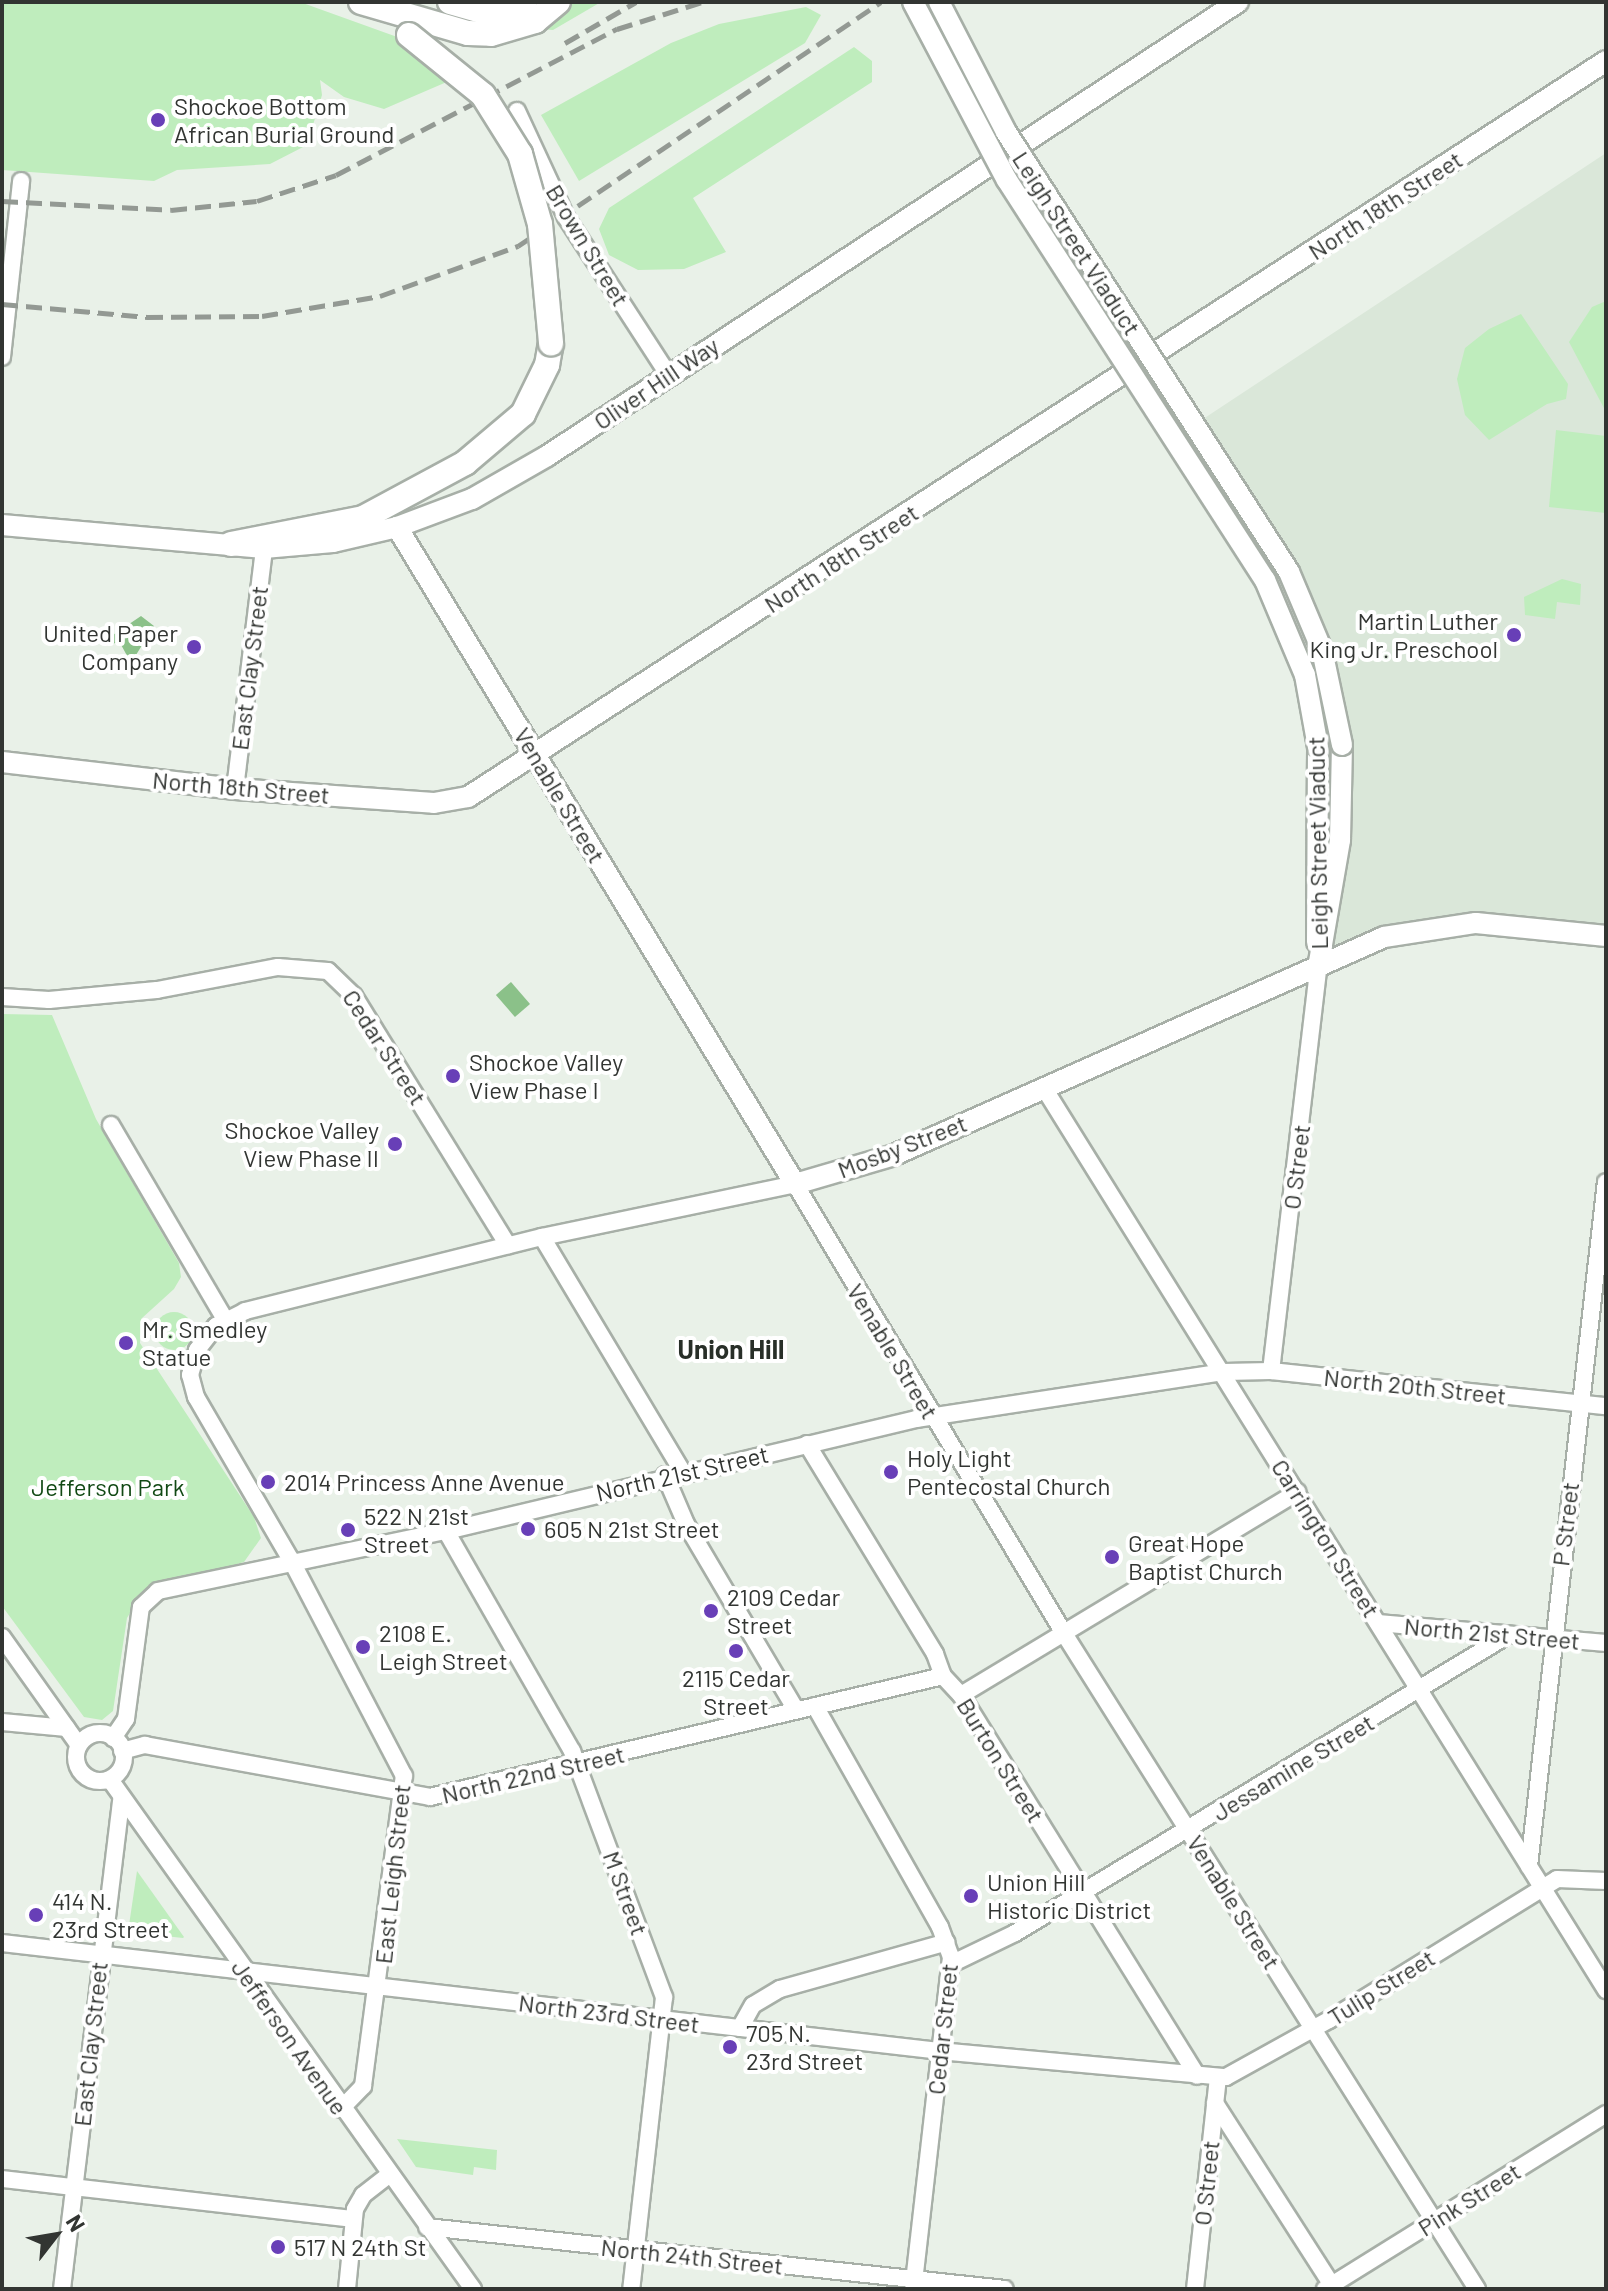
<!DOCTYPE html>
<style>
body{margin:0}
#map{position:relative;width:1608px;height:2291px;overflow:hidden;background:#e9f1e8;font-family:Barlow,sans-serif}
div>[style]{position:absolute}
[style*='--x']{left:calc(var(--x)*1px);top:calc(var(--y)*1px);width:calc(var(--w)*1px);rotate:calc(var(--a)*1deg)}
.built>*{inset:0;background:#dae7d9}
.green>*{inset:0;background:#bfedbd}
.round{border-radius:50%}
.water>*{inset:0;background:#8bc189;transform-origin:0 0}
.roads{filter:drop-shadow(2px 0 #a7afa7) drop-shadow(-2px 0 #a7afa7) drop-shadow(0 2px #a7afa7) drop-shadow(0 -2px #a7afa7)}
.minor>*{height:16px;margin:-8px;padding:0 8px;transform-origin:8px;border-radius:8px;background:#fff}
.minor>.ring{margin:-8px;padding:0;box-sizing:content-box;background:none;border:16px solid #fff;border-radius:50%}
.major>*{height:20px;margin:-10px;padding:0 10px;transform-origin:10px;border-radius:10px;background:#fff}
.highway>*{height:24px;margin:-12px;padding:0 12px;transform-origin:12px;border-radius:12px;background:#fff}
.rail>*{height:5px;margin-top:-2.5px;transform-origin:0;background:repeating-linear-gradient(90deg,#939993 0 16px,transparent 0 24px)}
.bridges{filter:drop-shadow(2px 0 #a7afa7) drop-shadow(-2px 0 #a7afa7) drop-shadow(0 2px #a7afa7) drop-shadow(0 -2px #a7afa7)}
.major-bridge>*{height:20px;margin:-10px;padding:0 10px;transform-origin:10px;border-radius:10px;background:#fff}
.highway-bridge>*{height:24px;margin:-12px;padding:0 12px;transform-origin:12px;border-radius:12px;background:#fff}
.dots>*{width:22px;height:22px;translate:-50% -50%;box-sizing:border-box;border:4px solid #fff;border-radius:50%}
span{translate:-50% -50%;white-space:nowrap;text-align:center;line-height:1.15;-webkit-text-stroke:8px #fff;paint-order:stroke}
.poi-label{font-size:24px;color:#323532}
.left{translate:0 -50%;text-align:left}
.right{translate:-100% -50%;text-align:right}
.street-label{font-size:24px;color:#323532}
.park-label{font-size:24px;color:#114914}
.neighbourhood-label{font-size:26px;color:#282f28;font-weight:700}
.frame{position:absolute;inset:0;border:4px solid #323532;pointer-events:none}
.north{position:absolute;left:16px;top:2195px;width:80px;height:80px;-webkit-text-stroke:6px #fff;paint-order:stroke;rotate:59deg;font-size:22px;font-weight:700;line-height:32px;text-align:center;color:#323532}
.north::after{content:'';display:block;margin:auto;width:28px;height:36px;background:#323532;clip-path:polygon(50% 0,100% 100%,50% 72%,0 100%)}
</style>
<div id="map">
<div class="built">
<div style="clip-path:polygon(1606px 153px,1606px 935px,1480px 924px,1319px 962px,1343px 822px,1322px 649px,1194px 425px)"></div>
</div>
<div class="green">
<div style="clip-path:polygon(2px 2px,300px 2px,400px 38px,456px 78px,384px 109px,344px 97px,320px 80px,322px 95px,307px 145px,270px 164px,177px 170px,154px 181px,2px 170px)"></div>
<div style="clip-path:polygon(572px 2px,601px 2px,553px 30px,538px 29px)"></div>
<div style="clip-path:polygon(806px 7px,821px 15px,805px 43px,579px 181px,541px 115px,671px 43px,719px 24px)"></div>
<div style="clip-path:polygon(854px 47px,872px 61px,872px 82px,693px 198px,726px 252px,684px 269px,638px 270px,609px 255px,599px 229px,609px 208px)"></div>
<div style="clip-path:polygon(1606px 301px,1606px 412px,1569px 342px,1592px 307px)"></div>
<div style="clip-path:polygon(1521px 314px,1568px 384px,1566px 399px,1547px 404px,1489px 440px,1465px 415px,1457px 379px,1465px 348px,1489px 329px)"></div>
<div style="clip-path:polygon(1556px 430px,1606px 436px,1606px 513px,1549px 507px)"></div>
<div style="clip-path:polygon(1562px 579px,1581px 584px,1580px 605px,1557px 602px,1555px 619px,1525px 615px,1524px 597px)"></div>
<div style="clip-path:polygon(2px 1014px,52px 1015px,96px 1119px,179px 1263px,181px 1277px,174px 1289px,141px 1319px,140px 1343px,254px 1517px,261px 1538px,244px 1562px,183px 1580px,137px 1602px,127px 1618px,113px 1711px,102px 1720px,84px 1717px,2px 1606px)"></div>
<div class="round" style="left:155px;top:1312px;width:38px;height:38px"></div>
<div style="clip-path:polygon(137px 1871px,184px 1937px,183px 1938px,128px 1932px)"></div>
<div style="clip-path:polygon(397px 2139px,497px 2150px,496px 2170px,474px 2167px,473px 2175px,416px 2167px)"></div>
</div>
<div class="water">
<div style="clip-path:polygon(141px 616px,154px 626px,131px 663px,119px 641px,113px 644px,110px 637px)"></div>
<div style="left:511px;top:982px;width:29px;height:20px;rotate:49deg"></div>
</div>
<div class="roads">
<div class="minor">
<div style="--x:517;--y:111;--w:117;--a:65.2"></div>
<div style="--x:566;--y:217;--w:187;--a:57"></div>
<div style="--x:2;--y:357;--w:177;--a:-83.8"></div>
<div style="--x:235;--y:789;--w:243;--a:-83.1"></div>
<div style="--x:2;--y:997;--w:47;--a:3.7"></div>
<div style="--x:49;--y:1000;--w:108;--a:-5.3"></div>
<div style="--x:157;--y:990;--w:123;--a:-10.8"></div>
<div style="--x:278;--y:967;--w:50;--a:4.6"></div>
<div style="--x:328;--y:971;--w:36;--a:44"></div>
<div style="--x:354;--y:996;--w:293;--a:58.3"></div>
<div style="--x:1044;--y:1088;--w:1063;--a:58.07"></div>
<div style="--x:111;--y:1125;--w:225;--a:59.6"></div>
<div style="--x:542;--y:1237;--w:273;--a:59.1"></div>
<div style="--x:1271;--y:1371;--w:412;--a:-83.3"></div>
<div style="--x:807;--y:1444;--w:246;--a:58.6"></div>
<div style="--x:935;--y:1654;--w:23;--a:70"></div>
<div style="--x:943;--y:1676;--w:26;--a:47"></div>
<div style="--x:961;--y:1695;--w:448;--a:58.2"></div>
<div style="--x:665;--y:1475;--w:53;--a:66.8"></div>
<div style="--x:686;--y:1524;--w:216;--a:59.4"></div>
<div style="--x:446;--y:1531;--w:254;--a:60.2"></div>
<div style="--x:572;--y:1751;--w:263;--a:69.5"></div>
<div style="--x:664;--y:1997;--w:294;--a:96.4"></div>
<div style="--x:1378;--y:1623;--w:229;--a:5"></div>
<div style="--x:2;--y:1637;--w:131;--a:54.6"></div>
<div style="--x:961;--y:1695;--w:393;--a:-31.1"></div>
<div style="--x:815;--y:1706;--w:254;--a:60.5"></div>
<div style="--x:940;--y:1927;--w:32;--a:70"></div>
<div style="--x:951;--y:1957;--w:334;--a:96.5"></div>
<div style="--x:2;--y:1722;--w:65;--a:5.3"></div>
<div class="ring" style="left:76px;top:1733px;width:32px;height:32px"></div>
<div style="--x:113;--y:1738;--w:23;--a:-56"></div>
<div style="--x:126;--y:1719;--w:113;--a:-82.4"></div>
<div style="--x:141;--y:1607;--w:23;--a:-43"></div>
<div style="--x:158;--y:1591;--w:294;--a:-11.8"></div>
<div style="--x:446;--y:1531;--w:483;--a:-13.4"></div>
<div style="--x:916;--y:1419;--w:312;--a:-8.7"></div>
<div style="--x:1224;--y:1372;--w:47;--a:-1.2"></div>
<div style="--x:1271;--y:1371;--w:337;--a:6"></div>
<div style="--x:122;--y:1751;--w:24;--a:-15"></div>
<div style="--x:145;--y:1745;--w:290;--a:10.3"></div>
<div style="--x:430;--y:1797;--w:527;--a:-13.27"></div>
<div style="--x:111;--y:1781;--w:624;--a:54.53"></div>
<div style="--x:1529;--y:1866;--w:688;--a:-83.58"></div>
<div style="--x:2;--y:1943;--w:943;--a:6.57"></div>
<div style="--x:939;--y:2051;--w:288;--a:5.2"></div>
<div style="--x:1226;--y:2077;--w:118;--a:-29"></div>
<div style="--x:1329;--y:2020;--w:268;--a:-31.7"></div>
<div style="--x:1557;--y:1879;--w:49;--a:2.3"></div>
<div style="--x:951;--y:1964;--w:71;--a:-25.8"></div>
<div style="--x:1015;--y:1933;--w:576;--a:-31.15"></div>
<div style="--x:740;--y:2028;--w:26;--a:-61"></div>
<div style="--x:753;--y:2005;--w:31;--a:-31"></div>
<div style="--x:780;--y:1989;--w:173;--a:-15.7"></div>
<div style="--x:1215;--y:2103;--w:216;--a:57.3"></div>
<div style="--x:341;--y:2109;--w:32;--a:-46"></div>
<div style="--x:363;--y:2086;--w:313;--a:-82.5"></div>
<div style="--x:404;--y:1776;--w:244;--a:-117.6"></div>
<div style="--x:291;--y:1560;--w:189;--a:-120.2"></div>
<div style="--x:196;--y:1397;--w:23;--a:-105"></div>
<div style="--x:190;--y:1375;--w:26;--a:-74"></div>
<div style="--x:197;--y:1350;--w:31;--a:-52"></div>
<div style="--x:216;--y:1326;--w:33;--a:-27"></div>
<div style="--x:245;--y:1311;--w:306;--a:-14"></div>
<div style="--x:542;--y:1237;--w:258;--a:-11.8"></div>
<div style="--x:795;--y:1184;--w:526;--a:59.09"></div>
<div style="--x:1065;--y:1635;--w:773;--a:57.79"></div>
<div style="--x:2;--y:2179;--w:353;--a:6.5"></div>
<div style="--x:427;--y:2227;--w:581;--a:6.12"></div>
<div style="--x:62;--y:2289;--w:494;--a:-83.1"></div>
<div style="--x:347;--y:2289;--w:80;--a:-84.3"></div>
<div style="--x:355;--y:2209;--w:16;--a:-60"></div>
<div style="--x:363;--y:2195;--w:33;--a:-38"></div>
<div style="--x:1195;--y:2289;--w:213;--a:-83.8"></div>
<div style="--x:1325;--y:2289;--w:331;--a:-31.9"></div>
</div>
<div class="major">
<div style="--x:2;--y:525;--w:263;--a:5"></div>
<div style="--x:264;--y:548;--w:69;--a:-5"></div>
<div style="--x:333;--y:542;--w:66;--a:-13.2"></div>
<div style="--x:397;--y:527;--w:80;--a:-20.5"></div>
<div style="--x:472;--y:499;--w:86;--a:-29.8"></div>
<div style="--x:547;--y:456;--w:827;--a:-33.31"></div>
<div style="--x:397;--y:527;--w:768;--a:58.79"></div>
<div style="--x:795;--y:1184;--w:103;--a:-16.3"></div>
<div style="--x:894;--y:1155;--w:536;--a:-23.98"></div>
<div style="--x:1384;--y:937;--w:93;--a:-8.7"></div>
<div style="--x:1476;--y:923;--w:131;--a:5.7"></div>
<div style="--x:2;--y:762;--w:235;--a:6.6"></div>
<div style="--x:235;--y:789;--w:199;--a:4"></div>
<div style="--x:434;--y:803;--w:35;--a:-10"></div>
<div style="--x:468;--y:797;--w:1355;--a:-32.89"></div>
<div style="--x:1317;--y:942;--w:195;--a:-89.7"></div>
<div style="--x:1319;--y:962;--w:124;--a:-80.2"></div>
<div style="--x:1340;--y:840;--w:95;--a:-88.8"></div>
</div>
<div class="highway">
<div style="--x:361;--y:2;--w:111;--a:16.2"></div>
<div style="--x:468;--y:33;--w:23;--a:2"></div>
<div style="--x:491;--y:34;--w:46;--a:-16.5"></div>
<div style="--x:535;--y:21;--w:30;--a:-40"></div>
<div style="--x:450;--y:2;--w:40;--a:16"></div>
<div style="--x:488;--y:13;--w:38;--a:-17"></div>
<div style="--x:231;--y:544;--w:135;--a:-11.1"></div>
<div style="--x:363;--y:518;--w:116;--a:-28.3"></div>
<div style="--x:465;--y:463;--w:76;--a:-40.2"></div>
<div style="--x:523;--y:414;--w:55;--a:-63.9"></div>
<div style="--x:547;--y:365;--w:22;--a:-80"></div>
</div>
</div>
<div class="rail">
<div style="--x:565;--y:43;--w:82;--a:-30"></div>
<div style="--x:2;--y:201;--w:169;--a:3"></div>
<div style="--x:171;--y:210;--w:86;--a:-6"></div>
<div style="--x:257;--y:201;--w:83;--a:-18.2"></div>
<div style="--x:336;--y:175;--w:317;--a:-27.5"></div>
<div style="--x:617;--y:29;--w:89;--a:-17.6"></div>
<div style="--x:2;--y:304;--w:146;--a:5.1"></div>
<div style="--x:147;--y:317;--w:115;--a:-0.5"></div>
<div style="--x:262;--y:316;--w:120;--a:-9.6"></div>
<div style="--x:380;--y:296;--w:147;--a:-19.9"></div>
<div style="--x:518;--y:246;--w:437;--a:-33.9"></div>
</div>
<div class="bridges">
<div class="major-bridge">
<div style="--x:913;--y:2;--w:201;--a:62.2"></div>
<div style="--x:1007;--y:180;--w:476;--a:57.2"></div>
<div style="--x:1265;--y:580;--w:103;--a:67.2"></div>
<div style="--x:1305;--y:675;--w:73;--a:79.8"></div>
<div style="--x:939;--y:2;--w:146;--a:62.7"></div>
<div style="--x:1006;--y:132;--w:523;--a:57.25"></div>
<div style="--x:1289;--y:572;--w:85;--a:67.1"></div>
<div style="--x:1322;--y:650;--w:97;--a:78.1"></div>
</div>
<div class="highway-bridge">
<div style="--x:409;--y:35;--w:95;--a:39"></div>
<div style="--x:483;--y:95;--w:70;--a:57.9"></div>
<div style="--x:520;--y:154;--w:73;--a:74.1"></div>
<div style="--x:540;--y:224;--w:120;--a:84.7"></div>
</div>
</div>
<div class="dots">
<div style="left:158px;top:120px;background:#683fb7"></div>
<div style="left:1514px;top:635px;background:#683fb7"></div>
<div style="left:194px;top:647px;background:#683fb7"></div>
<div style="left:453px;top:1076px;background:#683fb7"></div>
<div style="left:395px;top:1144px;background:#683fb7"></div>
<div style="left:126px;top:1343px;background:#683fb7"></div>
<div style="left:891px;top:1472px;background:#683fb7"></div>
<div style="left:268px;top:1482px;background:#683fb7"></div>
<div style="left:528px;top:1529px;background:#683fb7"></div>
<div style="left:348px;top:1530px;background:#683fb7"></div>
<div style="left:1112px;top:1557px;background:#683fb7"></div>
<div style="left:711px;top:1611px;background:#683fb7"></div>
<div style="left:363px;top:1647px;background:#683fb7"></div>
<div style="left:736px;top:1651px;background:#683fb7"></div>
<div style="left:971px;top:1896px;background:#683fb7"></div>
<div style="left:36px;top:1915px;background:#683fb7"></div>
<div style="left:730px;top:2047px;background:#683fb7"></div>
<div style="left:278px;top:2247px;background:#683fb7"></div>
</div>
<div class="poi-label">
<span class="left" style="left:174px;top:120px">Shockoe Bottom<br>African Burial Ground</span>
<span class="right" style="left:1498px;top:635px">Martin Luther<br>King Jr. Preschool</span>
<span class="right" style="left:178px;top:647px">United Paper<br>Company</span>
<span class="left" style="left:469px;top:1076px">Shockoe Valley<br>View Phase I</span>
<span class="right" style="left:379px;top:1144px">Shockoe Valley<br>View Phase II</span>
<span class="left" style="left:142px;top:1343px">Mr. Smedley<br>Statue</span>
<span class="left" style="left:907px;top:1472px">Holy Light<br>Pentecostal Church</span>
<span class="left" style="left:284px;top:1482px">2014 Princess Anne Avenue</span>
<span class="left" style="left:364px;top:1530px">522 N 21st<br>Street</span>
<span class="left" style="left:544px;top:1529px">605 N 21st Street</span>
<span class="left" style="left:1128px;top:1557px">Great Hope<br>Baptist Church</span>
<span class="left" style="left:727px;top:1611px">2109 Cedar<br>Street</span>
<span class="left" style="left:379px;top:1647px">2108 E.<br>Leigh Street</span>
<span style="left:736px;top:1692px">2115 Cedar<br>Street</span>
<span class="left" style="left:987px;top:1896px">Union Hill<br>Historic District</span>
<span class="left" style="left:52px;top:1915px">414 N.<br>23rd Street</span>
<span class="left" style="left:746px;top:2047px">705 N.<br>23rd Street</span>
<span class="left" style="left:294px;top:2247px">517 N 24th St</span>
</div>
<div class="street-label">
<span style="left:1385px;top:205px;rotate:-33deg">North 18th Street</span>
<span style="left:1077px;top:243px;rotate:57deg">Leigh Street Viaduct</span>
<span style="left:588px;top:245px;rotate:59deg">Brown Street</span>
<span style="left:656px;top:383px;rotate:-34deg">Oliver Hill Way</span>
<span style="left:841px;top:558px;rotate:-33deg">North 18th Street</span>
<span style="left:249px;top:668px;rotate:-83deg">East Clay Street</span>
<span style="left:241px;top:787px;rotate:5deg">North 18th Street</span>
<span style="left:560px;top:795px;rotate:59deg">Venable Street</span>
<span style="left:1317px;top:843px;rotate:-91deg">Leigh Street Viaduct</span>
<span style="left:385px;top:1047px;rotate:57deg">Cedar Street</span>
<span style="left:902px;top:1146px;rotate:-21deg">Mosby Street</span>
<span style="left:1296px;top:1167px;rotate:-83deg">O Street</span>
<span style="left:893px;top:1351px;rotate:59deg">Venable Street</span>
<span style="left:1415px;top:1386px;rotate:6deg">North 20th Street</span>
<span style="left:682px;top:1473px;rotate:-13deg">North 21st Street</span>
<span style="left:1565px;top:1524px;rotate:-83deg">P Street</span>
<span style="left:1326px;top:1538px;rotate:58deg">Carrington Street</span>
<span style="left:1492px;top:1633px;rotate:5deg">North 21st Street</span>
<span style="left:1001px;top:1760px;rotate:58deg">Burton Street</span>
<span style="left:1293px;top:1767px;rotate:-31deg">Jessamine Street</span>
<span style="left:533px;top:1774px;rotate:-13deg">North 22nd Street</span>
<span style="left:392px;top:1874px;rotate:-84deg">East Leigh Street</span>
<span style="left:626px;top:1893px;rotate:70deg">M Street</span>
<span style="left:1234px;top:1902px;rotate:58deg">Venable Street</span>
<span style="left:1381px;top:1987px;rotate:-32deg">Tulip Street</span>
<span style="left:609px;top:2013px;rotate:7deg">North 23rd Street</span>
<span style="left:942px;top:2029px;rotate:-84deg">Cedar Street</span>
<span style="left:290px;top:2037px;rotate:55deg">Jefferson Avenue</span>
<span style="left:90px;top:2044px;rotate:-84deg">East Clay Street</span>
<span style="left:1206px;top:2183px;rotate:-84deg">O Street</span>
<span style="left:1469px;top:2199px;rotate:-32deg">Pink Street</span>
<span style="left:692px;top:2256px;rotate:6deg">North 24th Street</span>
</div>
<div class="park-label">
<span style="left:108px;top:1487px">Jefferson Park</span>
</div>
<div class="neighbourhood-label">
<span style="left:731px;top:1349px">Union Hill</span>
</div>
<div class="frame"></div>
<div class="north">N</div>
</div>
